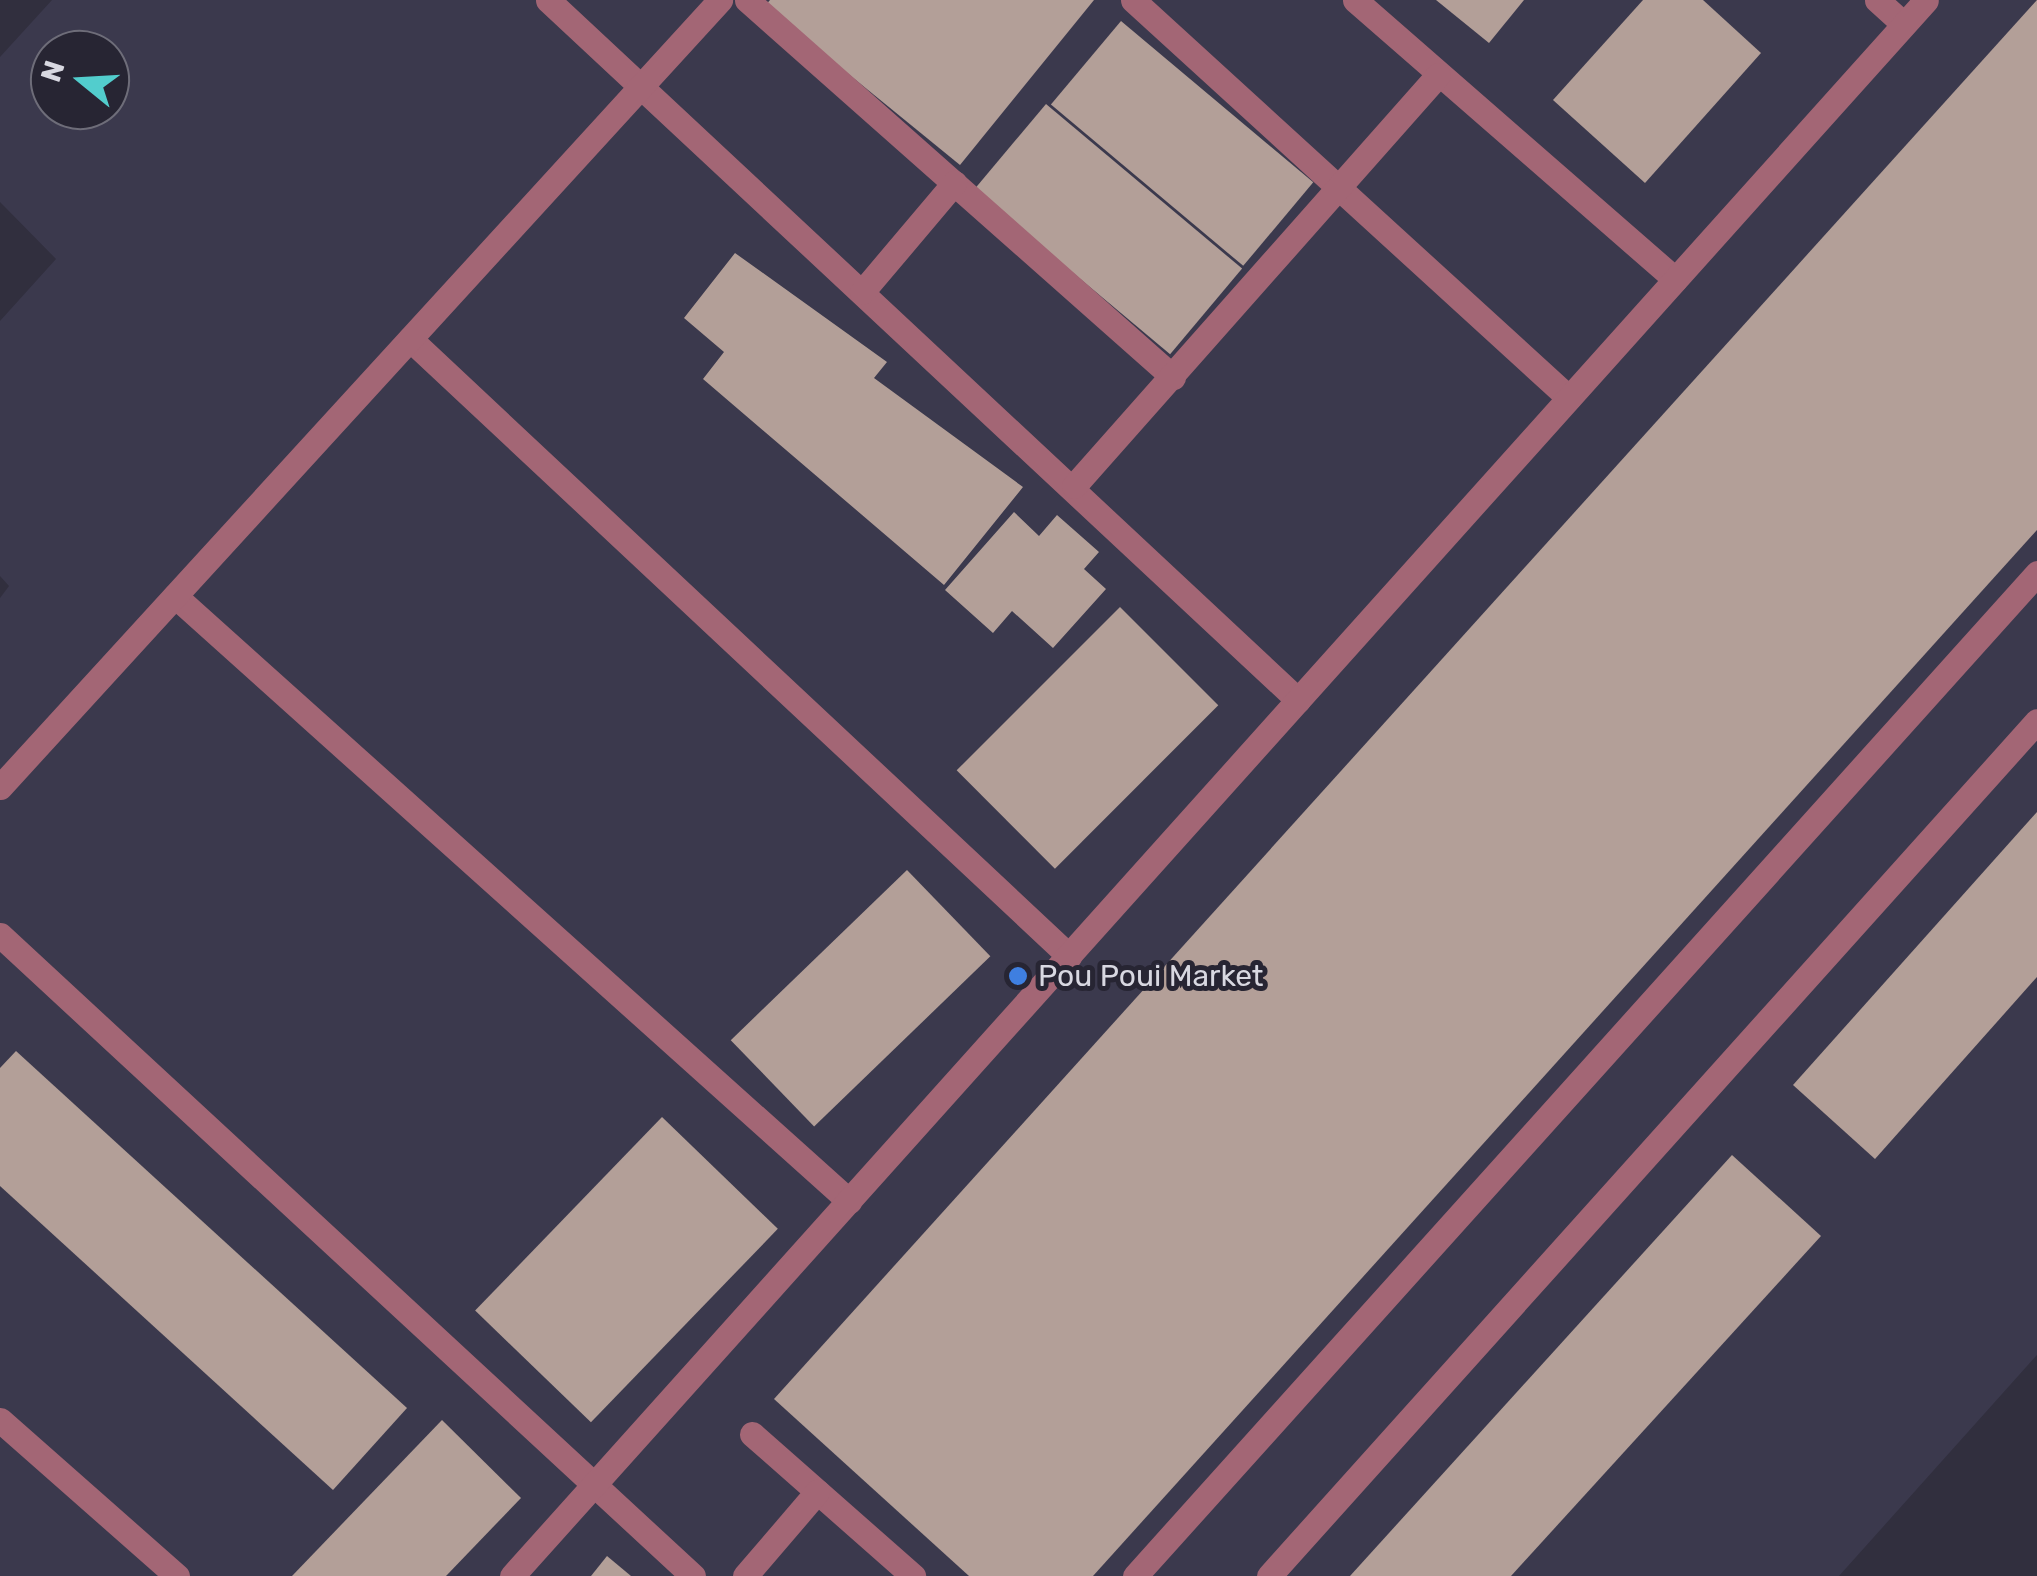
<!DOCTYPE html>
<style>
body{margin:0}
#map{position:relative;width:2037px;height:1576px;overflow:hidden;background:#312f3e;font-family:Rubik,sans-serif}
div>[style]{position:absolute}
[style*='--x']{left:calc(var(--x)*1px);top:calc(var(--y)*1px);width:calc(var(--w)*1px);rotate:calc(var(--a)*1deg)}
.built>*{inset:0;background:#3b394d}
.building>*{inset:0;background:#b39f98;transform-origin:0 0}
.minor>*{height:25px;margin:-12.5px;padding:0 12.5px;transform-origin:12.5px;border-radius:12.5px;background:#a36675}
.dots>*{width:28px;height:28px;translate:-50% -50%;box-sizing:border-box;border:5px solid #272533;border-radius:50%}
span{translate:-50% -50%;white-space:nowrap;text-align:center;line-height:1.15;-webkit-text-stroke:10px #272533;paint-order:stroke}
.poi-label{font-size:30px;color:#d8d8e1}
.left{translate:0 -50%;text-align:left}
.north{position:absolute;left:30px;top:30px;width:100px;height:100px;box-sizing:border-box;background:#272533;border:2px solid #6e6d79;border-radius:50%;rotate:288deg;font-size:28px;font-weight:700;line-height:40px;text-align:center;color:#d8d8e1}
.north::after{content:'';display:block;margin:auto;width:35px;height:45px;background:#52cdcd;clip-path:polygon(50% 0,100% 100%,50% 72%,0 100%)}
</style>
<div id="map">
<div class="built">
<div style="clip-path:polygon(evenodd,52px 0,2037px 0,2037px 1355px,1839px 1576px,0 1576px,0 598px,9px 586px,0 576px,0 321px,56px 259px,0 202px,0 57px,52px 0,50px 50px,110px 50px,110px 110px,50px 110px,50px 50px)"></div>
</div>
<div class="building">
<div style="clip-path:polygon(770px 0,1094px 0,960px 165px,765px 6px)"></div>
<div style="clip-path:polygon(1436px 0,1524px 0,1489px 43px)"></div>
<div style="clip-path:polygon(1643px 0,1703px 0,1761px 53px,1645px 183px,1553px 100px)"></div>
<div style="clip-path:polygon(2037px 0,2037px 530px,1093px 1576px,969px 1576px,774px 1399px)"></div>
<div style="left:1121px;top:21px;width:251px;height:109px;rotate:40deg"></div>
<div style="left:1046px;top:104px;width:256px;height:112px;rotate:40deg"></div>
<div style="clip-path:polygon(735px 253px,887px 362px,874px 378px,1023px 487px,944px 585px,703px 379px,724px 352px,684px 318px)"></div>
<div style="clip-path:polygon(1014px 512px,1039px 536px,1057px 515px,1099px 552px,1084px 569px,1106px 589px,1053px 648px,1012px 611px,993px 633px,945px 590px)"></div>
<div style="left:1120px;top:607px;width:139px;height:231px;rotate:45deg"></div>
<div style="clip-path:polygon(2037px 812px,2037px 977px,1875px 1159px,1793px 1085px)"></div>
<div style="left:907px;top:870px;width:120px;height:245px;rotate:46deg"></div>
<div style="clip-path:polygon(16px 1051px,407px 1408px,333px 1490px,0 1186px,0 1068px)"></div>
<div style="left:662px;top:1117px;width:161px;height:269px;rotate:44deg"></div>
<div style="clip-path:polygon(1732px 1155px,1821px 1236px,1511px 1576px,1350px 1576px)"></div>
<div style="clip-path:polygon(442px 1420px,521px 1498px,446px 1576px,292px 1576px)"></div>
<div style="clip-path:polygon(607px 1556px,631px 1576px,591px 1576px)"></div>
</div>
<div class="minor">
<div style="--x:548;--y:0;--w:1026;--a:43.03"></div>
<div style="--x:747;--y:0;--w:569;--a:41.51"></div>
<div style="--x:1133;--y:0;--w:590;--a:42.39"></div>
<div style="--x:1355;--y:0;--w:425;--a:41.1"></div>
<div style="--x:1877;--y:0;--w:36;--a:42"></div>
<div style="--x:862;--y:292;--w:143;--a:-49.8"></div>
<div style="--x:410;--y:339;--w:903;--a:43.11"></div>
<div style="--x:1074;--y:486;--w:549;--a:-48.47"></div>
<div style="--x:175;--y:596;--w:906;--a:41.91"></div>
<div style="--x:0;--y:787;--w:1067;--a:-47.55"></div>
<div style="--x:0;--y:935;--w:944;--a:42.77"></div>
<div style="--x:0;--y:1420;--w:236;--a:41.4"></div>
<div style="--x:752;--y:1434;--w:215;--a:41.4"></div>
<div style="--x:512;--y:1576;--w:2117;--a:-48.1"></div>
<div style="--x:745;--y:1576;--w:111;--a:-49.4"></div>
<div style="--x:1135;--y:1576;--w:1349;--a:-48.03"></div>
<div style="--x:1269;--y:1576;--w:1149;--a:-48.07"></div>
</div>
<div class="dots">
<div style="left:1018px;top:976px;background:#3f7fe0"></div>
</div>
<div class="poi-label">
<span class="left" style="left:1038px;top:976px">Pou Poui Market</span>
</div>
<div class="north">N</div>
</div>
